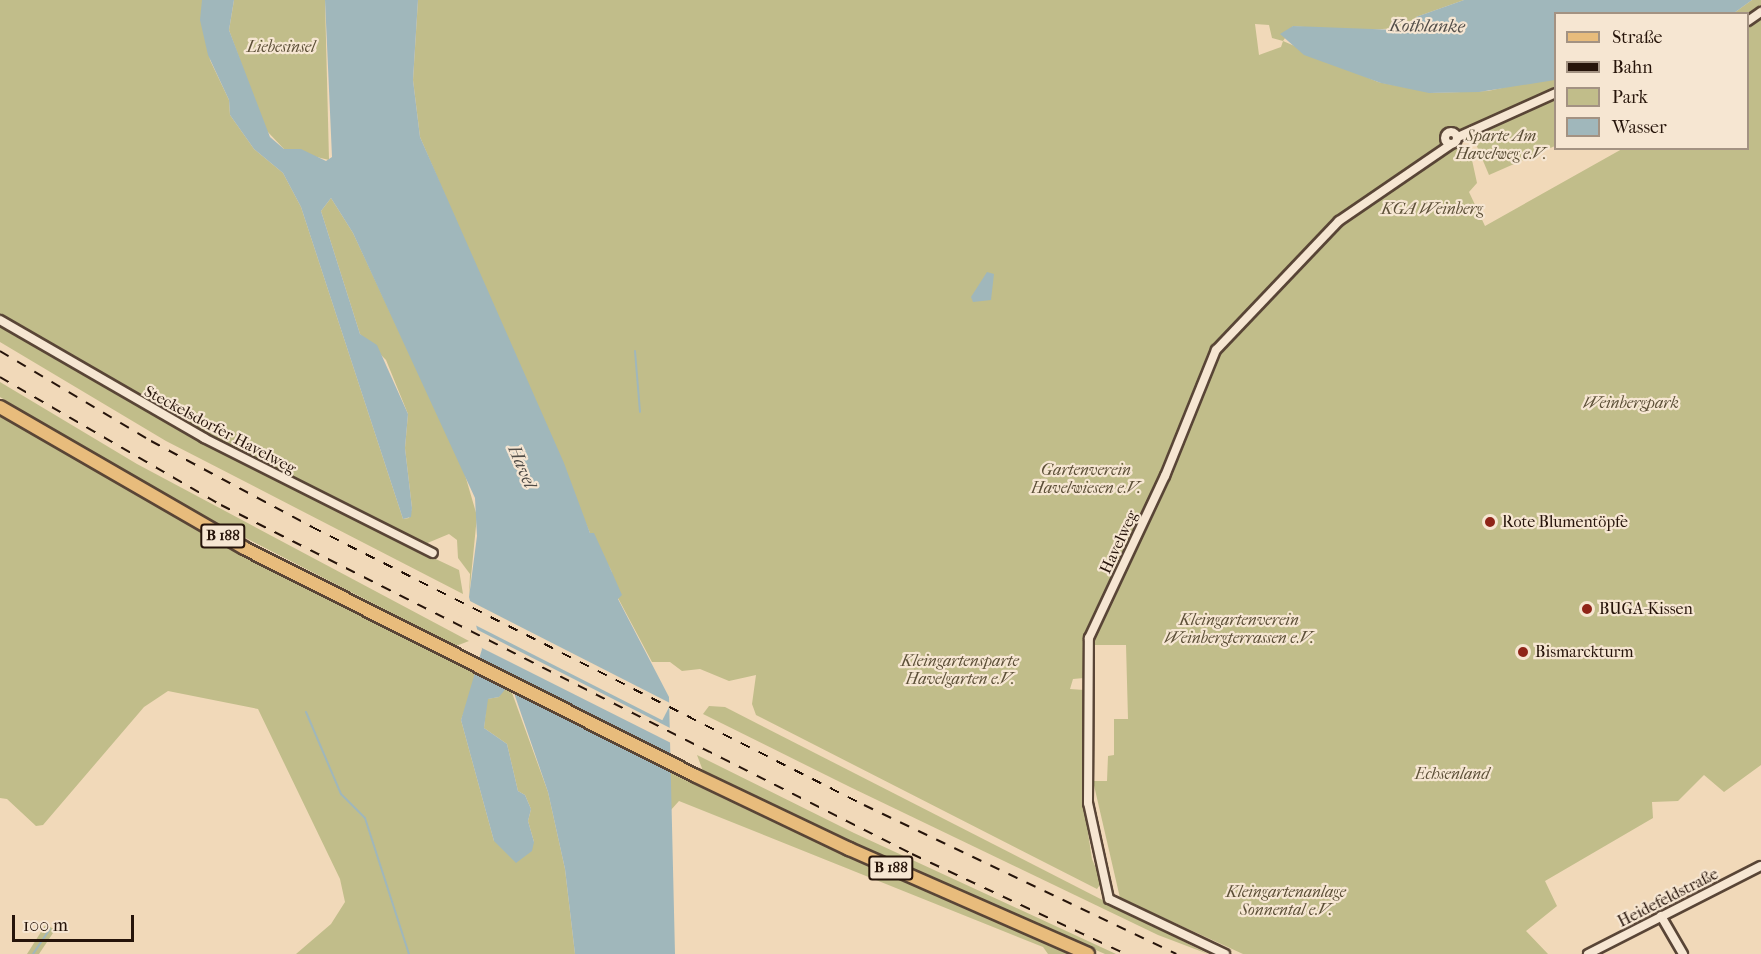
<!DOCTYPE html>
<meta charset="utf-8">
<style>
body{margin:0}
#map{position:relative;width:1761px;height:954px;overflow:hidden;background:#f1d9b9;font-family:"IM FELL French Canon",serif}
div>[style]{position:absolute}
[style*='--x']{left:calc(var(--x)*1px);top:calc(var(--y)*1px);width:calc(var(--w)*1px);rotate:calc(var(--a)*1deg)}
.green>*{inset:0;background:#c1bd8a}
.water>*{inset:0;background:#a0b7bb}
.pier>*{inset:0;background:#f1d9b9;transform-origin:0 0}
.stream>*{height:2px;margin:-1px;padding:0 1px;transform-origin:1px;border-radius:1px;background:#a0b7bb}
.roads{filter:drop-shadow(2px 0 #594536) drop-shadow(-2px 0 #594536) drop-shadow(0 2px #594536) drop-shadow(0 -2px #594536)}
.street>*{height:8px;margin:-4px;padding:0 4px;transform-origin:4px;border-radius:4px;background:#f6e6d2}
.street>.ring{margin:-4px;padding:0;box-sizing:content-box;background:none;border:8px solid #f6e6d2;border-radius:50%}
.primary>*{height:12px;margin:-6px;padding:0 6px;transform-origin:6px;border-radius:6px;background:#e8bc7c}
.rail>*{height:2px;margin-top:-1px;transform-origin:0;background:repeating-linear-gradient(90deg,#26140a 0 10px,transparent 0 20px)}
.dots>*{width:16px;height:16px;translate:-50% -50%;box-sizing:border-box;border:3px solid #f6e6d2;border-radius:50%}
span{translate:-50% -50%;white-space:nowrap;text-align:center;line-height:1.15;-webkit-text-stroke:4.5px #f6e6d2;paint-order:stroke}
.shield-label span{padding:2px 4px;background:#f6e6d2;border:2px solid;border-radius:4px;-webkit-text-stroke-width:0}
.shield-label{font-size:15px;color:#26140a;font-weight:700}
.park-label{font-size:16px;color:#5c4f37;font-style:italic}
.street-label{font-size:16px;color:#26140a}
.poi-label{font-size:16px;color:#26140a}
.left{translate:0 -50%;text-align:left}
.water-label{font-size:18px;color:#514d48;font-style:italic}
.legend{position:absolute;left:1554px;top:12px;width:195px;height:138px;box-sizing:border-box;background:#f6e6d2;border:2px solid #a39282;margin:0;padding:8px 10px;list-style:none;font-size:18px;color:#26140a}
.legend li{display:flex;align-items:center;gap:12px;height:30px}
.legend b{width:30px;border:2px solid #a39282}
.scale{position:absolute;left:12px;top:915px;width:122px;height:27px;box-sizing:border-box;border:3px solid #26140a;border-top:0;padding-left:8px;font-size:18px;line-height:21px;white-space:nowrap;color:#26140a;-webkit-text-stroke:4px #f6e6d2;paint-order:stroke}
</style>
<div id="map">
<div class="green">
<div style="clip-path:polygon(0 0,202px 0,210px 60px,229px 100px,230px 115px,254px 149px,283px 173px,301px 207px,403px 519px,409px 518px,412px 508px,405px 448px,408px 414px,386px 360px,360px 334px,321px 211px,331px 198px,353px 233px,463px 468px,477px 516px,469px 597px,470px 574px,458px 558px,457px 540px,449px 534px,425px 544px,421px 552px,459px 570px,463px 594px,166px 441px,0 342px)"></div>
<div style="clip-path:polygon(234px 0,325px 0,329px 160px,284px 149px,265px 129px,229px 30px)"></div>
<div style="clip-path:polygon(evenodd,418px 0,1464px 0,1416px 17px,1416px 27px,1348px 31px,1293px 26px,1283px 41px,1378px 82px,1434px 93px,1488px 91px,1544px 79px,1555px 80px,1555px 90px,1462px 130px,1444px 129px,1441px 150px,1340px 216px,1214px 345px,1186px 409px,1193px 414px,1219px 354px,1316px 249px,1354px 213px,1460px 144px,1466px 146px,1472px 160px,1477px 183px,1469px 192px,1485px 226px,1622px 149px,1748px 148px,1748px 14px,1734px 13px,1752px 0,1761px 0,1761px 765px,1724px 792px,1704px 775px,1678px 801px,1652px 802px,1653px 818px,1545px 881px,1557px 906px,1526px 931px,1548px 954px,1243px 954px,1120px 898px,1093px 781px,1107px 781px,1108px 756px,1114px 755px,1114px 719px,1128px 719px,1126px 645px,1094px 645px,1095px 636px,1084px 634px,1084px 678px,1073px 679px,1070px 689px,1084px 690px,1083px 800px,1092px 859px,1102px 882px,1097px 889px,756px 715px,752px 704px,756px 675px,729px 681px,700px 669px,682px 671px,670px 662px,652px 662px,618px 598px,611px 570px,590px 533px,420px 137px,413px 80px,418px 0,1255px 24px,1269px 25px,1272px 38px,1283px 41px,1281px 47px,1259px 55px,1255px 24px)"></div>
<div style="clip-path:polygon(1555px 98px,1555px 146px,1489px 175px,1473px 137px,1477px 132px)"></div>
<div style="clip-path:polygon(0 382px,137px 464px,469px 641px,456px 646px,158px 493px,0 397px)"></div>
<div style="clip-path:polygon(0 413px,141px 497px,478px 675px,461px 720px,494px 841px,534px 842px,528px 821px,531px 809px,525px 795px,518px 791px,507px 744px,484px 728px,487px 699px,499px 697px,503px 687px,511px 690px,548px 792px,565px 869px,575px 954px,296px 954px,331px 924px,345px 902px,340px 879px,258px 709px,168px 691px,144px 707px,43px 825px,36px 826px,7px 799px,0 798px)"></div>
<div style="clip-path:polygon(709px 706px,725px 707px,1208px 954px,1158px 935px,850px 787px,703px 714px)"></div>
<div style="clip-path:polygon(697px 755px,854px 833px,1116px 954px,1105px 954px,852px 843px,703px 771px)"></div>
<div style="clip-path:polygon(669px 771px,895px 876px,1074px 954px,1048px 954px,1043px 947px,679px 801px,670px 811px)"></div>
<div style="clip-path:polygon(46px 924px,55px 930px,39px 954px,27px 954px)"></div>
</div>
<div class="water">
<div style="clip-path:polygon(202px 0,234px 0,229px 30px,270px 137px,284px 149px,301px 149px,326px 161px,332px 157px,325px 0,418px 0,413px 80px,420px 137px,564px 463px,590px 533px,594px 533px,611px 570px,622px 595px,618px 599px,669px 697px,675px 954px,575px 954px,565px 869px,548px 792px,514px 693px,507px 687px,499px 697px,488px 699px,484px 728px,507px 744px,518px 791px,525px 795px,531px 809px,528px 821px,534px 842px,532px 851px,516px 863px,494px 841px,461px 720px,482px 649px,469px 597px,477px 536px,475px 498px,353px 233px,331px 198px,321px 211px,360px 334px,377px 345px,408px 414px,405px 448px,412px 508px,411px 517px,403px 519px,301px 207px,283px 173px,254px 149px,230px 115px,229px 100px,208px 55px,200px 20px)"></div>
<div style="clip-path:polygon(1464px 0,1752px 0,1734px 13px,1556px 14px,1555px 80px,1479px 92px,1429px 93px,1381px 83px,1304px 55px,1280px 34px,1293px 26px,1398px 30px,1416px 27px,1416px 17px)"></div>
<div style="clip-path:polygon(987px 272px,994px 274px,991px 300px,973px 302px,971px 297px)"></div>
</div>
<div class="pier">
<div style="left:466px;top:599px;width:230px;height:19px;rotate:27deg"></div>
<div style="clip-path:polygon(470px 626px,672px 729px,673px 744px,476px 645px)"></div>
<div style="left:478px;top:658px;width:218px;height:14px;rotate:27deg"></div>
</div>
<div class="stream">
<div style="--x:635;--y:351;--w:61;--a:85.3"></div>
<div style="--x:306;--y:712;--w:89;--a:66.9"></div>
<div style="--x:341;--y:794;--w:34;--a:45"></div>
<div style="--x:365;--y:818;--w:143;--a:72.1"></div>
<div style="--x:33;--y:954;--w:30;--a:-56"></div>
</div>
<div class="roads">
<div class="street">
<div style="--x:1748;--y:21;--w:16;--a:-35"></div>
<div class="ring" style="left:1445px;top:132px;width:4px;height:4px"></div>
<div style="--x:1458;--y:137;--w:107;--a:-24.2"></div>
<div style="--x:0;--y:320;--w:236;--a:30"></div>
<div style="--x:204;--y:438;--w:256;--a:26.7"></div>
<div style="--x:1661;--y:916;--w:44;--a:59.9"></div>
<div style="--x:1225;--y:954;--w:128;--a:-154.6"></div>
<div style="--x:1109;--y:899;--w:98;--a:-102.3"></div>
<div style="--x:1088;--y:803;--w:165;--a:-89.7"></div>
<div style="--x:1089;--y:638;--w:179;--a:-64.9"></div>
<div style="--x:1165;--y:476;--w:136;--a:-68"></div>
<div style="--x:1216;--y:350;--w:178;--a:-46.4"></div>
<div style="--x:1339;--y:221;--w:135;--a:-34.4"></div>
<div style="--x:1588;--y:954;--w:194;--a:-27"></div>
</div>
<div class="primary">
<div style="--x:0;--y:407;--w:282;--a:30"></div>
<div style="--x:244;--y:548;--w:506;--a:26.77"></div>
<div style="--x:696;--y:776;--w:170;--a:25.5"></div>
<div style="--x:849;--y:849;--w:261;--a:23.7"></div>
</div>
</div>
<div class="rail">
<div style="--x:0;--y:351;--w:176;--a:30.8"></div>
<div style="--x:151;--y:441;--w:183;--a:28.1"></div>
<div style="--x:312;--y:527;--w:618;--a:26.73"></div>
<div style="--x:864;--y:805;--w:346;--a:25.5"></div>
<div style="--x:0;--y:377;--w:255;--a:30.1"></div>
<div style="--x:221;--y:505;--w:774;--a:26.8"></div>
<div style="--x:912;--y:854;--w:235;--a:25.1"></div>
</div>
<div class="dots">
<div style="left:1490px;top:522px;background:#8f2418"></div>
<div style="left:1587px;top:609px;background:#8f2418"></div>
<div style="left:1523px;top:652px;background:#8f2418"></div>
</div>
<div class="shield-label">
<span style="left:223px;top:536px">B 188</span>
<span style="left:891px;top:868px">B 188</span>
</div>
<div class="park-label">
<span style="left:281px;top:47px">Liebesinsel</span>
<span style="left:1501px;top:145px">Sparte Am<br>Havelweg e.V.</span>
<span style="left:1432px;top:209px">KGA Weinberg</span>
<span style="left:1631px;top:403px">Weinbergpark</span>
<span style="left:1086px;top:479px">Gartenverein<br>Havelwiesen e.V.</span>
<span style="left:1239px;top:629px">Kleingartenverein<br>Weinbergterrassen e.V.</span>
<span style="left:960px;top:670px">Kleingartensparte<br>Havelgarten e.V.</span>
<span style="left:1452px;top:774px">Echsenland</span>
<span style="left:1286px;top:901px">Kleingartenanlage<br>Sonnental e.V.</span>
</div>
<div class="street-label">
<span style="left:220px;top:430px;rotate:28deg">Steckelsdorfer Havelweg</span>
<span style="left:1119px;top:542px;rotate:-65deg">Havelweg</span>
<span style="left:1668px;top:898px;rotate:-27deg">Heidefeldstraße</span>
</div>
<div class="poi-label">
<span class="left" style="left:1502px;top:522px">Rote Blumentöpfe</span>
<span class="left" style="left:1599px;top:609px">BUGA-Kissen</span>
<span class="left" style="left:1535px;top:652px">Bismarckturm</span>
</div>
<div class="water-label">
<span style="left:1427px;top:27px;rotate:1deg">Kothlanke</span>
<span style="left:521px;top:467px;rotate:67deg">Havel</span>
</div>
<ul class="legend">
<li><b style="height:8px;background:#e8bc7c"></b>Straße</li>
<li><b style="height:8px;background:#26140a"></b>Bahn</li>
<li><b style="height:16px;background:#c1bd8a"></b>Park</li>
<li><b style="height:16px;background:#a0b7bb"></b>Wasser</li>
</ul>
<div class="scale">100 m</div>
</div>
